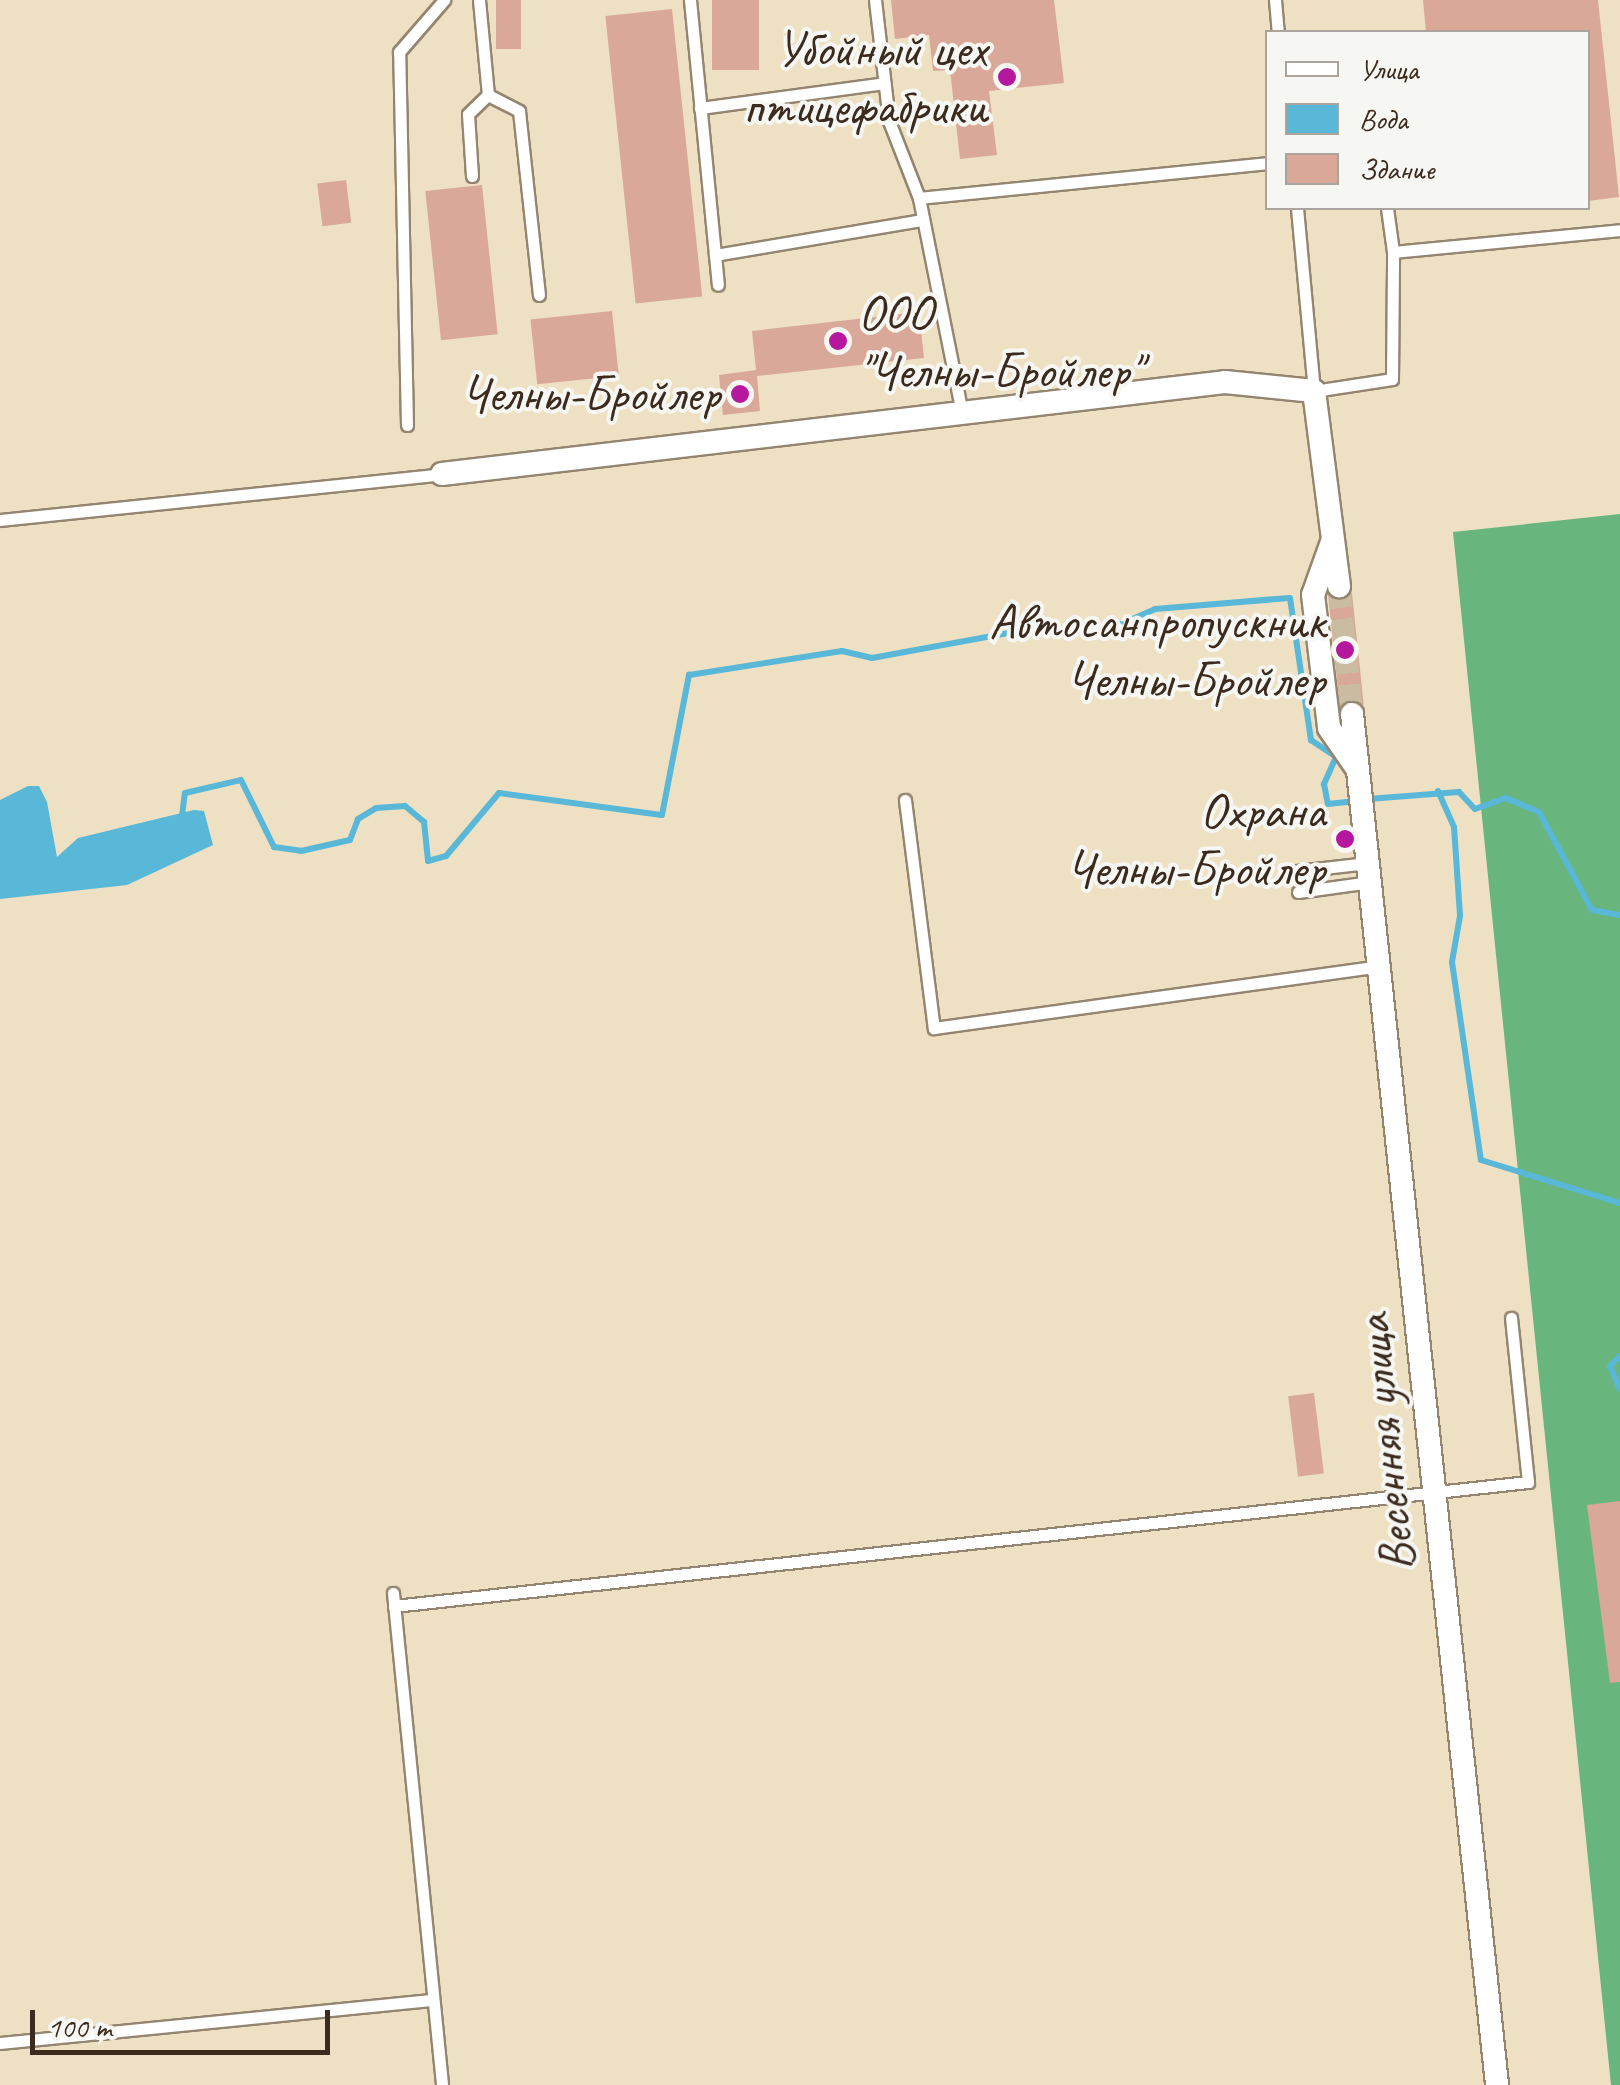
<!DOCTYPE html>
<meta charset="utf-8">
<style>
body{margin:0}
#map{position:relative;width:1620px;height:2085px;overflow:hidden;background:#eee0c2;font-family:Caveat,sans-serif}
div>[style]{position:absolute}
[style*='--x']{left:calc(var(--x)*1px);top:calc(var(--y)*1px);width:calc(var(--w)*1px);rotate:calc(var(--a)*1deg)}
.forest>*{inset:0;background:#68b57e}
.water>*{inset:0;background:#59b7d8}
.stream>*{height:6px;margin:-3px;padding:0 3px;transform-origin:3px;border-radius:3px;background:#59b7d8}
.building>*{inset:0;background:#d9a898;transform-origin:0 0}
.minor-tunnel>*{height:22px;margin-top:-11px;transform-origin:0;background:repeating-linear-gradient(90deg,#cabca1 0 22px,transparent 0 33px)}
.roads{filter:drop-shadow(2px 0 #948570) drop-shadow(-2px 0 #948570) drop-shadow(0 2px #948570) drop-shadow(0 -2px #948570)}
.service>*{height:11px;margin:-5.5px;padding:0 5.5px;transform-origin:5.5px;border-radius:5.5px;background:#fff}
.minor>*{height:22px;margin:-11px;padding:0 11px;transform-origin:11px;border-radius:11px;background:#fff}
.dots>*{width:28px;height:28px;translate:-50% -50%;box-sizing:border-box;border:5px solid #f6f6f2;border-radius:50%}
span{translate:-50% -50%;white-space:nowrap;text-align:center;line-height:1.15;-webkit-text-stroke:8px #f6f6f2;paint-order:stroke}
.poi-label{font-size:50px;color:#3b2a1e}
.right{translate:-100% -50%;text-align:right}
.left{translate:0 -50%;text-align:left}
.street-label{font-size:50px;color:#3b2a1e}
.legend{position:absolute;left:1265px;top:30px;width:325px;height:180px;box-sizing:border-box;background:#f6f6f2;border:2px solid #aba49d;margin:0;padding:12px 18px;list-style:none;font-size:30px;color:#3b2a1e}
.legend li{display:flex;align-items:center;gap:20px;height:50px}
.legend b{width:50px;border:2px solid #aba49d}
.scale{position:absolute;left:30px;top:2010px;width:300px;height:45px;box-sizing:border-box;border:5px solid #3b2a1e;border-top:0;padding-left:12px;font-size:30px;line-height:35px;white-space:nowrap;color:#3b2a1e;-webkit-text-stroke:8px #f6f6f2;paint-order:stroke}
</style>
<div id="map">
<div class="forest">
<div style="clip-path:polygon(1620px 514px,1620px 2085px,1611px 2085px,1453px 532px)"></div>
</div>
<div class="water">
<div style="clip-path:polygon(28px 786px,39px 786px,47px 802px,57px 857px,78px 838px,194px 810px,204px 811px,213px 845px,127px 885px,0 899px,0 800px)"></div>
</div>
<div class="stream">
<div style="--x:1438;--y:791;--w:39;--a:66"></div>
<div style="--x:1454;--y:827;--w:89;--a:86.1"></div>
<div style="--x:1460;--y:916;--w:47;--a:99.9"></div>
<div style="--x:1452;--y:962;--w:200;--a:81.7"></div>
<div style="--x:1481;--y:1160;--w:145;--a:17.2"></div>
<div style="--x:1368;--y:799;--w:91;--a:-4.4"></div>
<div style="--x:1459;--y:792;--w:23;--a:47"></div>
<div style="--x:1475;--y:809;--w:33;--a:-20"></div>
<div style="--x:1506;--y:798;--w:36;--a:23"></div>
<div style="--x:1539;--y:812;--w:111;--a:61.6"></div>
<div style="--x:1592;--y:910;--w:28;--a:10"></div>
<div style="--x:182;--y:816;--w:23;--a:-83"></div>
<div style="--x:185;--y:793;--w:57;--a:-13.1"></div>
<div style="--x:241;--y:780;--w:75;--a:63.8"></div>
<div style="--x:274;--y:847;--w:27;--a:8"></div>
<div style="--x:301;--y:851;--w:50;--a:-12.7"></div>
<div style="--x:350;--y:840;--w:22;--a:-69"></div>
<div style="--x:358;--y:819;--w:21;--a:-31"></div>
<div style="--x:376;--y:808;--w:29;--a:-4"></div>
<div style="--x:405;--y:806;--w:25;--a:40"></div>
<div style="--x:424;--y:822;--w:39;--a:84"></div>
<div style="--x:428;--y:861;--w:19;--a:-16"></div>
<div style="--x:446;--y:856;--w:82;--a:-49.9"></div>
<div style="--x:499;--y:793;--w:164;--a:7.7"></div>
<div style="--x:662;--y:815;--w:143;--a:-79.1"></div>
<div style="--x:689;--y:675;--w:155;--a:-8.9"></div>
<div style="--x:842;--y:651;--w:31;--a:13"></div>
<div style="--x:872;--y:658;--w:155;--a:-10.4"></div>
<div style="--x:1024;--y:630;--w:81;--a:0.7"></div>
<div style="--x:1105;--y:631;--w:55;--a:-23.7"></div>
<div style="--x:1155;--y:609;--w:135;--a:-4.7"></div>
<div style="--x:1290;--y:598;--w:144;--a:81.6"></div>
<div style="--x:1311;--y:740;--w:30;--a:34"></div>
<div style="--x:1336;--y:757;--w:30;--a:114"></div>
<div style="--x:1324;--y:784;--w:20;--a:79"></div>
<div style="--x:1328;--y:804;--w:28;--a:-6"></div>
<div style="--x:1620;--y:1356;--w:14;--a:135"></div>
<div style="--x:1610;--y:1366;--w:25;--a:67"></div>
</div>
<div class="building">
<div style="left:496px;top:0;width:25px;height:49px"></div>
<div style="left:712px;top:0;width:47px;height:70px"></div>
<div style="clip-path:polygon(891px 0,1054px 0,1064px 83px,989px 91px,997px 155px,960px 159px,950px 70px,933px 71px,929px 35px,895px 39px)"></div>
<div style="clip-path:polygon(1423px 0,1598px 0,1619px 197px,1588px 201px,1588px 32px,1426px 32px)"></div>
<div style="left:672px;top:9px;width:289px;height:67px;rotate:84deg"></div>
<div style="left:346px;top:180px;width:43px;height:29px;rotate:83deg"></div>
<div style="left:482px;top:185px;width:150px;height:57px;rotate:84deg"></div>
<div style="left:612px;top:311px;width:65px;height:82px;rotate:84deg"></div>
<div style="clip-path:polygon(919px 312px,924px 358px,757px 376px,760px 411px,723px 415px,719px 375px,756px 370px,752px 331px)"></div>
<div style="left:1352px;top:593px;width:112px;height:24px;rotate:84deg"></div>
<div style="left:1314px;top:1393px;width:81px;height:26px;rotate:83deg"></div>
<div style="clip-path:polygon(1620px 1501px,1620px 1682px,1610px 1683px,1587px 1505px)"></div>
</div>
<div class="minor-tunnel">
<div style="--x:1339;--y:586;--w:129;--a:84.2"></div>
</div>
<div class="roads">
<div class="service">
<div style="--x:690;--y:0;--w:286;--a:84.4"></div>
<div style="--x:875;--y:0;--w:122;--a:83.4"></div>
<div style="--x:889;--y:121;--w:83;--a:68.7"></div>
<div style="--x:919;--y:198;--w:215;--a:78.7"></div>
<div style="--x:1275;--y:0;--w:32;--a:85"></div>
<div style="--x:488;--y:95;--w:35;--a:27"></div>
<div style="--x:519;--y:111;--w:185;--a:83.8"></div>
<div style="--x:700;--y:108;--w:186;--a:-7.7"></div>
<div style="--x:472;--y:176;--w:62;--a:-93.7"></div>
<div style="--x:468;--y:114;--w:28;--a:-44"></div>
<div style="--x:488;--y:95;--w:95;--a:-95.4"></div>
<div style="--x:919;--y:198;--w:351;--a:-5.7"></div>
<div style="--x:1297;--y:208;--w:184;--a:84.7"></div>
<div style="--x:1314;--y:391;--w:79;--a:-8.7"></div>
<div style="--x:1392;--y:379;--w:127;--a:-89.5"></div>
<div style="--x:1387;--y:208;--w:44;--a:82.2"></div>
<div style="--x:1393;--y:252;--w:228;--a:-5.5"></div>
<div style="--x:715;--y:255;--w:211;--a:-9.6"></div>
<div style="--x:407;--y:425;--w:373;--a:-91.2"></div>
<div style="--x:399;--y:52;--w:69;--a:-49.1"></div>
<div style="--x:0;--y:520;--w:444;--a:-5.9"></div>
<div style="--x:905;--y:800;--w:230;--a:82.8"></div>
<div style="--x:934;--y:1028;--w:449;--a:-7.9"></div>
<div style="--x:1297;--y:871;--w:71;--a:-6.4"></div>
<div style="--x:1298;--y:892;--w:73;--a:-7.9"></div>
<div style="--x:393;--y:1593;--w:494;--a:84.3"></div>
<div style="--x:394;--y:1606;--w:1141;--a:-6.24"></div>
<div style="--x:1528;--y:1482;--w:165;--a:-95.9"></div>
<div style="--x:0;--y:2043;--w:435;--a:-5.7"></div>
</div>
<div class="minor">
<div style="--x:442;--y:474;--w:788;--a:-6.7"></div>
<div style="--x:1225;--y:382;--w:89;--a:5.8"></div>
<div style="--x:1314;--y:391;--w:197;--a:82.7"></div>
<div style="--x:1332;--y:542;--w:56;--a:109.7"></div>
<div style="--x:1313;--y:595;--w:134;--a:83.1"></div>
<div style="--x:1329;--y:728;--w:47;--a:55.3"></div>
<div style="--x:1352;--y:714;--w:1379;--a:83.96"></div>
</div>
</div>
<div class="dots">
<div style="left:1007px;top:77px;background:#b5179e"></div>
<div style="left:838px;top:341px;background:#b5179e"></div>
<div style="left:740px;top:394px;background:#b5179e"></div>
<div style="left:1345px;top:650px;background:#b5179e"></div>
<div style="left:1345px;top:839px;background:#b5179e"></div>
</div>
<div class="poi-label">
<span class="right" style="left:987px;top:77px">Убойный цех<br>птицефабрики</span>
<span class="left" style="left:858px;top:341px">ООО<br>"Челны-Бройлер"</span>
<span class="right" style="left:720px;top:394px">Челны-Бройлер</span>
<span class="right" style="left:1325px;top:650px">Автосанпропускник<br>Челны-Бройлер</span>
<span class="right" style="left:1325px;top:839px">Охрана<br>Челны-Бройлер</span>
</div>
<div class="street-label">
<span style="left:1385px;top:1443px;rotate:-96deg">Весенняя улица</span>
</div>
<ul class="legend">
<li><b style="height:12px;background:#fff"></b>Улица</li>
<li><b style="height:28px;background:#59b7d8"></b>Вода</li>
<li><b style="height:28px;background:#d9a898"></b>Здание</li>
</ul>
<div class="scale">100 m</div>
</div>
